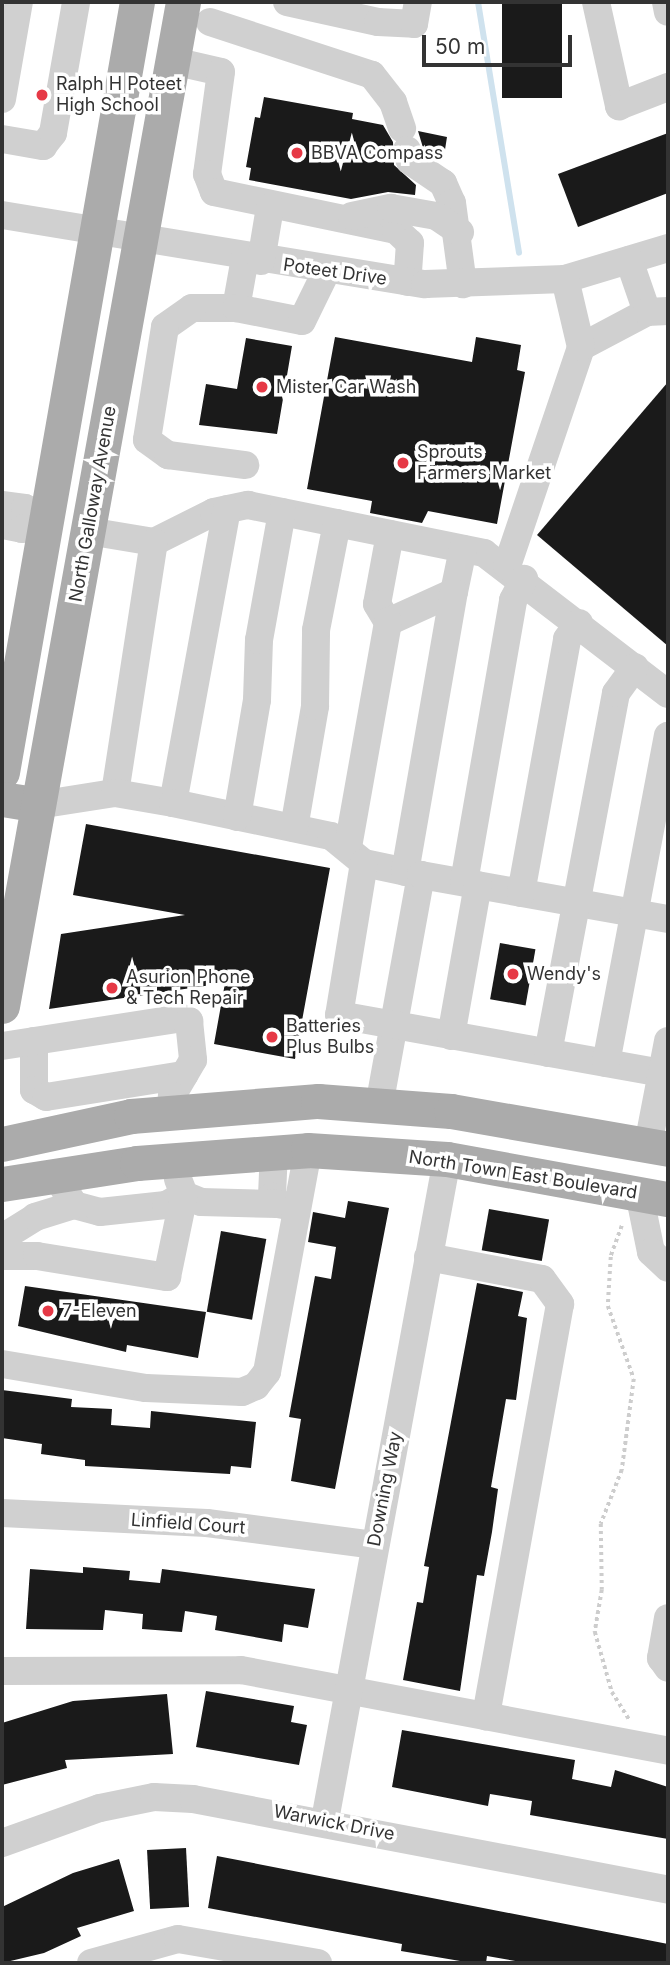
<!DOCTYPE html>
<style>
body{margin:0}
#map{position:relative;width:670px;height:1965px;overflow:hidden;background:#fff;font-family:Inter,sans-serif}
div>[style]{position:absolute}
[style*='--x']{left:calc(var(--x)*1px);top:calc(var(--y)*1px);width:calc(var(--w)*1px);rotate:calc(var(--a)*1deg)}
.stream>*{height:6px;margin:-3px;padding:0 3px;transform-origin:3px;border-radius:3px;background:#cfe2ee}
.building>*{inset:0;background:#1a1a1a;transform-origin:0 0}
.path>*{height:3.5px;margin-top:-1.75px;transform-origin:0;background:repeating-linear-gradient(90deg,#cdcdcd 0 3.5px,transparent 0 7px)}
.minor>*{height:28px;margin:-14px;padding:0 14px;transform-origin:14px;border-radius:14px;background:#d0d0d0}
.major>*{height:35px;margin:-17.5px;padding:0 17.5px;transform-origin:17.5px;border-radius:17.5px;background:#ababab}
.dots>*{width:19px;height:19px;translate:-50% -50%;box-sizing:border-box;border:4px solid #fff;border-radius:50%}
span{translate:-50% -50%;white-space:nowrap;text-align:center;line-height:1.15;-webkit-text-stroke:7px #fff;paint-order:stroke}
.poi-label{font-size:18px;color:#333}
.left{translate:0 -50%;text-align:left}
.street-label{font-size:18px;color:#333}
.frame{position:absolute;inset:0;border:4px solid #333;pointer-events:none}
.scale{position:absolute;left:422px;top:35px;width:150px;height:32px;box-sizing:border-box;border:4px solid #333;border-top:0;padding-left:9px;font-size:21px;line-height:24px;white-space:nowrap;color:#333;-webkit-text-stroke:5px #fff;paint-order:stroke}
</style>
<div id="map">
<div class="stream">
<div style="--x:478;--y:2;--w:254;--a:80.7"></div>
</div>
<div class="building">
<div style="left:502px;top:2px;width:60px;height:96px"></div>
<div style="clip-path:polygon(264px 97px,353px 113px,352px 119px,383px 125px,393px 142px,394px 165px,416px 185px,415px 195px,388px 192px,351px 199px,249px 180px,251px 168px,246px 167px,255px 117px,260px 118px)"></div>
<div style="clip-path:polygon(418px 131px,447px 137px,444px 156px,424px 151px)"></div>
<div style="clip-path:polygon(668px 133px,668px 193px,578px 227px,558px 174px)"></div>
<div style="clip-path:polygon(335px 337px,472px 362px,476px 337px,521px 345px,517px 370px,525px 372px,497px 524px,428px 511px,422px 523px,370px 513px,372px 501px,307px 489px)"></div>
<div style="clip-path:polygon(246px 338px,292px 346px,277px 434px,199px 425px,206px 384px,237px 389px)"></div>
<div style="clip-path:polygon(668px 382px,668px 646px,537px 535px)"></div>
<div style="clip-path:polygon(86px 824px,330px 868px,295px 1059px,214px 1044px,225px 983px,49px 1009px,61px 934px,185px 915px,73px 895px)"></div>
<div style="left:500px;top:943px;width:36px;height:57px;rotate:10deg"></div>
<div style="clip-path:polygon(348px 1201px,389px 1208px,335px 1489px,291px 1481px,301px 1419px,289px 1417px,315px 1276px,331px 1279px,336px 1247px,308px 1242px,313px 1212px,345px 1218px)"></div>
<div style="left:489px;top:1209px;width:61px;height:42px;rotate:10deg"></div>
<div style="left:221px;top:1231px;width:46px;height:82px;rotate:10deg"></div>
<div style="clip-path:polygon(477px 1283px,523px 1292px,518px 1316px,527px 1318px,516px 1400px,506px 1399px,491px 1487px,498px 1489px,492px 1532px,484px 1576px,477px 1575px,460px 1691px,403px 1680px,417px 1602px,423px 1603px,429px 1567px,424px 1566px)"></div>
<div style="clip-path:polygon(25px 1286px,206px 1312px,198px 1358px,127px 1345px,126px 1352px,18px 1326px)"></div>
<div style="clip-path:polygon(2px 1390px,72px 1399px,71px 1407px,112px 1409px,111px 1425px,150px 1428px,151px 1411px,256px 1422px,251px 1468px,231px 1466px,230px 1474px,85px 1466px,85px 1460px,41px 1454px,42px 1444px,2px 1438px)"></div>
<div style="clip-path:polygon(83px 1567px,130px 1571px,129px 1580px,160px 1583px,162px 1569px,315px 1589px,308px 1628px,284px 1624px,282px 1642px,215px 1630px,217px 1616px,185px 1611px,182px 1632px,142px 1629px,143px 1614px,105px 1610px,103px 1630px,26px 1629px,30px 1569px,83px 1573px)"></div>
<div style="clip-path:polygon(206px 1691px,294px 1706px,291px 1722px,307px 1725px,299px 1765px,196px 1747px)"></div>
<div style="clip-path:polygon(167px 1694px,173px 1754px,65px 1760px,67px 1768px,2px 1785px,2px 1723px,73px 1701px)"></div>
<div style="clip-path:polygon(402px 1730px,575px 1760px,572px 1779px,611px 1787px,615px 1770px,668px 1787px,668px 1839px,530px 1815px,532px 1801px,490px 1794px,488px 1806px,392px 1787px)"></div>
<div style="left:186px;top:1848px;width:59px;height:39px;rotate:87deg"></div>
<div style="clip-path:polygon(217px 1856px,668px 1944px,666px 1963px,527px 1963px,487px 1956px,486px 1963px,472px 1963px,401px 1951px,402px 1944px,208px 1908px)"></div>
<div style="clip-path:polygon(119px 1859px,134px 1911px,77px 1928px,81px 1936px,44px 1953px,2px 1963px,2px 1907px,73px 1873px)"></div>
</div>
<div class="path">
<div style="--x:622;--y:1226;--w:33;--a:110"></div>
<div style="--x:611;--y:1257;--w:49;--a:93.5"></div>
<div style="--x:608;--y:1306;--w:77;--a:70.4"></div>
<div style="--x:634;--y:1379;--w:92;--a:97.5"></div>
<div style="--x:622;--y:1470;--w:58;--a:111.3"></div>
<div style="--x:601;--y:1524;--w:66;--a:89.1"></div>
<div style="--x:602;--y:1590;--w:43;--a:99.5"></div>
<div style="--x:595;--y:1632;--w:62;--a:74.2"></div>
<div style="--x:612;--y:1692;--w:32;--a:58"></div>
</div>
<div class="minor">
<div style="--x:287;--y:2;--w:93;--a:12.4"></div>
<div style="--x:378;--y:22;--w:36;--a:3"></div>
<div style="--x:414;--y:24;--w:22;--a:-80"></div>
<div style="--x:596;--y:2;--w:107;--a:77.5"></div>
<div style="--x:619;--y:106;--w:53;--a:-21.2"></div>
<div style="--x:666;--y:2;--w:10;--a:79"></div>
<div style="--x:210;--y:22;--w:170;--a:18.1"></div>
<div style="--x:372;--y:75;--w:34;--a:52"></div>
<div style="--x:393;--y:102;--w:28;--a:71"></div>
<div style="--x:173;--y:61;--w:49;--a:12.9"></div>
<div style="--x:221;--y:72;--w:103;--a:97.8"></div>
<div style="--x:207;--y:174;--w:19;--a:69"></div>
<div style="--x:214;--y:192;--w:186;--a:11.8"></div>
<div style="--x:396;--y:230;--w:19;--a:43"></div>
<div style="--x:410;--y:243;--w:39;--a:94"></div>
<div style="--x:2;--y:99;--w:98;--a:-80.1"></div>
<div style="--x:2;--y:139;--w:42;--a:9.7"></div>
<div style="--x:43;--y:146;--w:16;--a:-52"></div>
<div style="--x:53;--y:133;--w:133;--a:-80"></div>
<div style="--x:407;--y:150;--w:11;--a:75"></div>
<div style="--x:410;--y:161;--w:40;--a:34"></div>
<div style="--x:443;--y:183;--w:22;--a:66"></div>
<div style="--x:452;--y:203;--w:82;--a:82.3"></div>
<div style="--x:2;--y:215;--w:429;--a:9.3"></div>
<div style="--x:425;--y:284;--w:140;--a:-2"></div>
<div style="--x:565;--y:279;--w:108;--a:-16.8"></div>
<div style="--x:352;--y:216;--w:40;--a:-12"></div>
<div style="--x:391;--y:208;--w:46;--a:10.1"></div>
<div style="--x:436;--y:216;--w:29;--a:34"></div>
<div style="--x:245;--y:258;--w:51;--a:100.2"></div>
<div style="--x:236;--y:308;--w:44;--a:180"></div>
<div style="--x:192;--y:308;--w:33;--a:145"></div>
<div style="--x:165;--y:327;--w:114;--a:99.1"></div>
<div style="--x:147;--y:440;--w:26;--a:36"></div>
<div style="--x:168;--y:455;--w:78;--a:7.4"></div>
<div style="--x:629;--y:260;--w:55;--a:70.9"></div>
<div style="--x:261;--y:261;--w:55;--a:-80.5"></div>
<div style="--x:236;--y:308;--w:67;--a:11.1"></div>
<div style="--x:302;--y:321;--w:55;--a:-63.9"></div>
<div style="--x:581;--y:347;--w:75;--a:-27.9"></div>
<div style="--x:647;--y:312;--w:21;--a:-3"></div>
<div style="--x:2;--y:505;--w:23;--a:7"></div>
<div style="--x:25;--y:508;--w:26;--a:39"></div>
<div style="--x:2;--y:525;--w:20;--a:11"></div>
<div style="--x:22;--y:529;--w:24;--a:-12"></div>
<div style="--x:88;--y:531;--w:67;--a:9.5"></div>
<div style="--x:154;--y:542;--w:67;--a:-26.6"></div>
<div style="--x:214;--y:512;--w:35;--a:-12"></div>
<div style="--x:248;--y:505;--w:241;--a:11.5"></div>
<div style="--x:484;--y:553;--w:232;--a:37.5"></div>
<div style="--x:390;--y:534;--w:71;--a:100.5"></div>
<div style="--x:377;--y:604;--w:21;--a:59"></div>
<div style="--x:388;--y:622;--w:72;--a:-24.4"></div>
<div style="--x:454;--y:592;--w:44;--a:-78.2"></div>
<div style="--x:507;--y:566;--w:231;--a:-71.3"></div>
<div style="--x:581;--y:347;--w:70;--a:-103.2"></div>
<div style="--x:115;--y:793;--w:254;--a:-81.2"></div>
<div style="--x:173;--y:803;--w:299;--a:-79.6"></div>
<div style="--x:38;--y:805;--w:78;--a:-8.9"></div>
<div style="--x:115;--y:793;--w:59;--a:9.8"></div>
<div style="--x:173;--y:803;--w:161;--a:11.8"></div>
<div style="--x:331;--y:836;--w:43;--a:39.3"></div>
<div style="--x:364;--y:863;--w:58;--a:11.9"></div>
<div style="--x:421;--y:875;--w:235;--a:100.3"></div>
<div style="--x:237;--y:817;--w:119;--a:-80.3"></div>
<div style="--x:257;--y:700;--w:60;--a:-88.1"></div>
<div style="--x:259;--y:640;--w:130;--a:-79.8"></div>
<div style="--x:294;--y:828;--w:124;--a:-80.2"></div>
<div style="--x:315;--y:706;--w:76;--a:-89.2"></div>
<div style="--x:316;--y:630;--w:109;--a:-78.9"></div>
<div style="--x:348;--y:847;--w:229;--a:-79.9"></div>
<div style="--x:364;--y:863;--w:154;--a:99.3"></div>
<div style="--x:339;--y:1015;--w:328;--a:10.2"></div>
<div style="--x:405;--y:872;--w:284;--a:-80.1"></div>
<div style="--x:421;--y:875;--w:251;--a:10.1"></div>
<div style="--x:464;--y:882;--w:286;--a:-80.1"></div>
<div style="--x:513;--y:600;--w:24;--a:-62"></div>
<div style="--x:521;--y:893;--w:258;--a:-79.7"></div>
<div style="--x:567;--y:639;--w:20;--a:-53"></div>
<div style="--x:451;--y:1036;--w:153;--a:-79.9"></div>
<div style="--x:34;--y:1041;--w:49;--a:90"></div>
<div style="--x:34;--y:1090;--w:14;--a:30"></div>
<div style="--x:46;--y:1097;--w:140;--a:-9.1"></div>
<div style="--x:2;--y:1046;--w:182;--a:-8.8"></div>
<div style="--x:182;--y:1018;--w:8;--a:23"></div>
<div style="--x:189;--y:1021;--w:39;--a:84"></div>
<div style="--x:193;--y:1060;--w:42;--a:120.3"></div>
<div style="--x:172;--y:1096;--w:17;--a:93"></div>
<div style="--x:548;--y:1053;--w:366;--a:-79.3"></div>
<div style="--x:616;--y:693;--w:32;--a:-54"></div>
<div style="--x:606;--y:1063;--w:333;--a:-79.3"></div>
<div style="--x:648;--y:1145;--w:106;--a:-79.1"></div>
<div style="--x:274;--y:1150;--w:46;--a:92.5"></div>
<div style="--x:272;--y:1196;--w:10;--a:53"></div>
<div style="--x:278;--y:1204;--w:16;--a:11"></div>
<div style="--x:56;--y:1175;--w:35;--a:59"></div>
<div style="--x:74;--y:1205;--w:27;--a:15"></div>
<div style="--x:100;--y:1212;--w:66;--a:-6.1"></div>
<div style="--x:166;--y:1205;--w:21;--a:-29"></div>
<div style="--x:178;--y:1179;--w:17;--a:69"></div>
<div style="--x:184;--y:1195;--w:18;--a:22"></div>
<div style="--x:201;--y:1202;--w:77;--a:1.5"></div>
<div style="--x:639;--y:1193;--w:60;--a:78.5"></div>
<div style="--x:651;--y:1252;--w:23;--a:43"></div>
<div style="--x:2;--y:1238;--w:39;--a:-32"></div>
<div style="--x:35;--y:1217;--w:41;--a:-17.1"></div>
<div style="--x:2;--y:1256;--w:35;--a:0"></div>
<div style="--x:37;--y:1256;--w:132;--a:9.2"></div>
<div style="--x:167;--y:1277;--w:84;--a:-78.3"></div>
<div style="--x:428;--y:1257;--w:116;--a:10.9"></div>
<div style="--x:542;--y:1279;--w:31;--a:54"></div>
<div style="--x:560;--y:1304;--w:419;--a:100.2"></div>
<div style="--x:2;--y:1364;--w:146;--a:9.5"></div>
<div style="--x:146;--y:1388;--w:96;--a:2.4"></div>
<div style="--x:242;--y:1392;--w:15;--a:-23"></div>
<div style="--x:256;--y:1386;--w:18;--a:-52"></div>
<div style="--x:267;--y:1372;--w:226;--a:-79.5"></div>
<div style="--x:2;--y:1513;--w:205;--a:2.8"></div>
<div style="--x:207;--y:1523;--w:168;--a:7.5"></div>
<div style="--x:668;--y:1618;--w:41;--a:99.9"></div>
<div style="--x:661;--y:1658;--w:12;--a:55"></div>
<div style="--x:2;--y:1671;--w:239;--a:-0.2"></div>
<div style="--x:241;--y:1670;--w:435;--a:10.7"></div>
<div style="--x:325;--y:1820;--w:672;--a:-79.54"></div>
<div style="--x:2;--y:1843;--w:104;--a:-19.7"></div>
<div style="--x:100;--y:1808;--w:55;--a:-11.5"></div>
<div style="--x:154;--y:1797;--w:39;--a:3"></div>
<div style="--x:193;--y:1799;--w:484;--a:10.8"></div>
<div style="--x:91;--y:1963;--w:90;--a:-15.4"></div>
<div style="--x:178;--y:1939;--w:142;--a:9.7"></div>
</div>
<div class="major">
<div style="--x:2;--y:772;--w:782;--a:-80.06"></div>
<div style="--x:2;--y:799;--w:36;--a:9"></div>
<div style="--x:2;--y:1006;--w:1020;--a:-79.78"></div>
<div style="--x:2;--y:1144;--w:132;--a:-12.2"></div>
<div style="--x:131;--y:1116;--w:188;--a:-4.6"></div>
<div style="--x:318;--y:1101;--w:133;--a:4.3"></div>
<div style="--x:451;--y:1111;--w:220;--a:9.9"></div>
<div style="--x:2;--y:1184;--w:137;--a:-8.8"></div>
<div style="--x:137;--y:1163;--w:171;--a:-4.3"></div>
<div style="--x:308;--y:1150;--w:139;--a:3.7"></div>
<div style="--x:447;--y:1159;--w:225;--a:10.3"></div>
</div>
<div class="dots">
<div style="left:42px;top:95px;background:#e63946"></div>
<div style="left:297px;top:153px;background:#e63946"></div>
<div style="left:262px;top:387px;background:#e63946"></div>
<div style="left:403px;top:463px;background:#e63946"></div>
<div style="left:513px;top:974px;background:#e63946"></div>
<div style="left:112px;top:988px;background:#e63946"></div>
<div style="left:272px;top:1037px;background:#e63946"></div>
<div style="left:48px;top:1311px;background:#e63946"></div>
</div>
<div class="poi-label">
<span class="left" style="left:56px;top:95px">Ralph H Poteet<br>High School</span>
<span class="left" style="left:311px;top:153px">BBVA Compass</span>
<span class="left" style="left:276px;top:387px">Mister Car Wash</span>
<span class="left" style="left:417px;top:463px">Sprouts<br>Farmers Market</span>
<span class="left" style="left:527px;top:974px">Wendy's</span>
<span class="left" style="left:126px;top:988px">Asurion Phone<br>&amp; Tech Repair</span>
<span class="left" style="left:286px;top:1037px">Batteries<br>Plus Bulbs</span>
<span class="left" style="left:62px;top:1311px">7-Eleven</span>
</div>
<div class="street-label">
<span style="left:335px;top:272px;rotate:8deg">Poteet Drive</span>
<span style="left:93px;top:504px;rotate:-80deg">North Galloway Avenue</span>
<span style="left:523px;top:1175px;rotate:9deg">North Town East Boulevard</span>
<span style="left:385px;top:1489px;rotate:-79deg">Downing Way</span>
<span style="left:188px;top:1524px;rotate:4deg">Linfield Court</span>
<span style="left:334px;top:1823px;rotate:11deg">Warwick Drive</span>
</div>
<div class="frame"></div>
<div class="scale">50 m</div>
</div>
